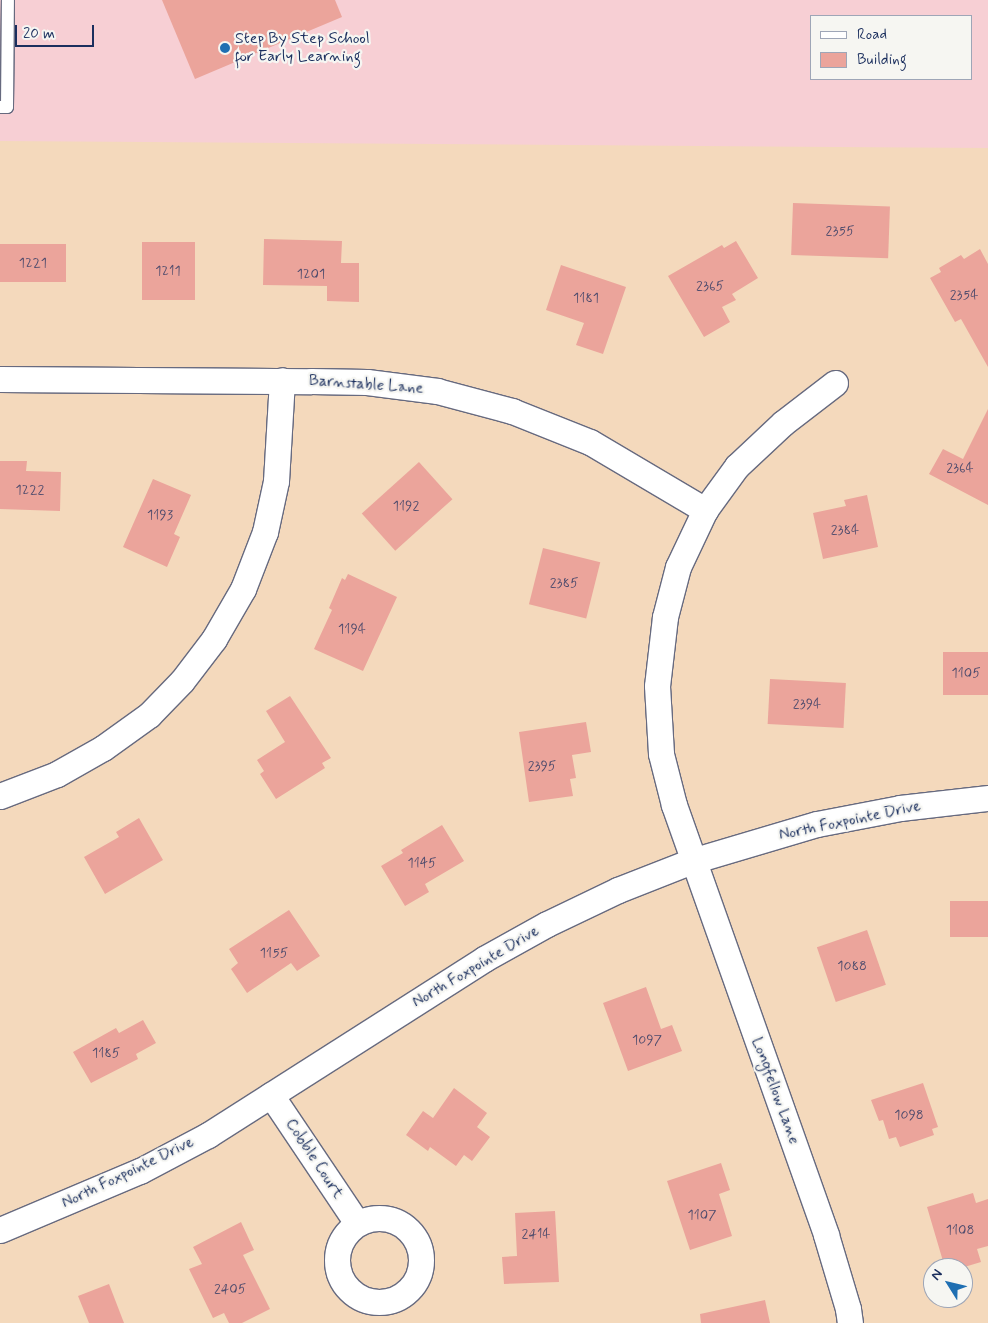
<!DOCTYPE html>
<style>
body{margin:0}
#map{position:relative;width:988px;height:1323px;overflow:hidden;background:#f4d9bc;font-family:Mynerve,sans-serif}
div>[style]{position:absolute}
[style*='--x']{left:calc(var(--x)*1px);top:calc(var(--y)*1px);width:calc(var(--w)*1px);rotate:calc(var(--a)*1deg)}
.built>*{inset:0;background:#f7cfd4}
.building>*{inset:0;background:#eba49b;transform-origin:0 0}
.roads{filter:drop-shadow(1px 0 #676a7f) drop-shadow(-1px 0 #676a7f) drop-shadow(0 1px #676a7f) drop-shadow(0 -1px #676a7f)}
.service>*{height:12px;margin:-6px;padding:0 6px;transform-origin:6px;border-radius:6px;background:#fff}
.minor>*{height:25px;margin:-12.5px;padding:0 12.5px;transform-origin:12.5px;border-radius:12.5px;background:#fff}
.minor>.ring{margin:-12.5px;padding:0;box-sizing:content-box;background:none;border:25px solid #fff;border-radius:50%}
.dots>*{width:14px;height:14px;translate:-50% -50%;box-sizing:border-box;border:2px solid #f6f6f2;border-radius:50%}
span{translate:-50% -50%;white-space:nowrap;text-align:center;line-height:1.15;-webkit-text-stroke:4.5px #f6f6f2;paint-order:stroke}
.number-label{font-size:14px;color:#4f4c6d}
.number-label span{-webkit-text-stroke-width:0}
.poi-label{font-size:16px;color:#1b2f5e}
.left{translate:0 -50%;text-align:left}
.street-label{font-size:16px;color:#1b2f5e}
.legend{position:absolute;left:810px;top:15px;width:162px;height:65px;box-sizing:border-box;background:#f6f6f2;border:1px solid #9ea6b7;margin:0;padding:6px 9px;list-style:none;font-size:15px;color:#1b2f5e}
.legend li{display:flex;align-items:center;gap:10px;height:25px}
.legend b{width:25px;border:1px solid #9ea6b7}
.north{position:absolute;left:923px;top:1258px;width:50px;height:50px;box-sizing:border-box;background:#f6f6f2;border:1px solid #9ea6b7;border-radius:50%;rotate:306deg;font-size:14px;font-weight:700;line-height:20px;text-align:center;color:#1b2f5e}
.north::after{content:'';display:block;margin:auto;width:18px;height:22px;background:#1f6fb2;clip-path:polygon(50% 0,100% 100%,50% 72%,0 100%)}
.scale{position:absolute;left:15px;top:25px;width:79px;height:22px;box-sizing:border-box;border:2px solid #1b2f5e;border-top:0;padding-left:6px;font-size:15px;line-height:18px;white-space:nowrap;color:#1b2f5e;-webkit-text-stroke:4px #f6f6f2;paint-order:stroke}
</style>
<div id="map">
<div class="built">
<div style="clip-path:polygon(evenodd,0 0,988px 0,988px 148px,0 141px,0 0,812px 16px,972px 16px,972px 79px,812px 79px,812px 16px)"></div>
</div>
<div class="building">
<div style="clip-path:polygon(162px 0,335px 0,342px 17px,195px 79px)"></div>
<div style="left:793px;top:203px;width:97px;height:52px;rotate:2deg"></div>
<div style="clip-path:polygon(264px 239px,342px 241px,341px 263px,359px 263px,359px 302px,327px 301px,327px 286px,263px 285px)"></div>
<div style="clip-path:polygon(736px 241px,758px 278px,732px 294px,736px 300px,722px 307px,730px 322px,704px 337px,668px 276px,722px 245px,724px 248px)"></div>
<div style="left:142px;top:242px;width:53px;height:58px"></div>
<div style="left:0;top:244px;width:66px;height:38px"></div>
<div style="clip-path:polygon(980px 249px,988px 264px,988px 367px,961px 319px,955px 322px,930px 278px,941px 272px,939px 268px,961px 255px,964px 259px)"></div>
<div style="clip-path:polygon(561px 265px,626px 287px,603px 354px,576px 345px,584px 323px,546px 310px)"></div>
<div style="clip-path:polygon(988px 409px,988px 505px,929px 474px,943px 449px,963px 459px)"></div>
<div style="clip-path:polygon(0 461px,27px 461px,26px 471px,61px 472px,60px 511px,0 509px)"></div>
<div style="left:419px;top:462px;width:50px;height:77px;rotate:48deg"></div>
<div style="clip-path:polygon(153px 479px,191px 495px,174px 534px,180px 537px,167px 567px,123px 547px)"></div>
<div style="clip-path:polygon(867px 495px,878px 547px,823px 559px,813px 513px,846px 506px,844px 500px)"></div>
<div style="left:543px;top:548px;width:59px;height:58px;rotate:14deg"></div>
<div style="clip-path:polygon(348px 574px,397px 597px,363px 671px,314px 649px,332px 610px,329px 608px,342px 578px,345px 580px)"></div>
<div style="left:943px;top:652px;width:45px;height:43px"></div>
<div style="left:770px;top:679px;width:76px;height:45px;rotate:3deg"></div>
<div style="clip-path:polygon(290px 696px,331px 758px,322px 763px,325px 768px,276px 799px,260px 774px,264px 771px,257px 760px,285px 742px,266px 711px)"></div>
<div style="clip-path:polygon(586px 722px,591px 752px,572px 755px,576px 778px,570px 779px,573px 796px,529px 802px,519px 732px)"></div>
<div style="clip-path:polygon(139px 818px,163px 860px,105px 894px,84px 857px,119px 837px,116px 832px)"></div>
<div style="clip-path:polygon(442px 825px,464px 861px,425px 884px,429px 892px,405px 906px,381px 866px,403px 853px,401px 850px)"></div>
<div style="left:988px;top:901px;width:36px;height:38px;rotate:90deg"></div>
<div style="clip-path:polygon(289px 910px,320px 956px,297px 971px,291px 963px,247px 993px,231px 969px,238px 963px,229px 949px)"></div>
<div style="left:867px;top:930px;width:58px;height:53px;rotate:71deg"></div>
<div style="clip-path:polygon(646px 987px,661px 1029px,672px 1025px,682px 1051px,628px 1071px,603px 1003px)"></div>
<div style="clip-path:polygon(143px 1020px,156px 1043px,136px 1054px,138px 1059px,91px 1083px,73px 1052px,116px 1028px,119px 1033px)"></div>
<div style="clip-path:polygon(923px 1083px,938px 1127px,932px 1129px,934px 1135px,900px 1147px,896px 1137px,889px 1139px,883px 1120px,879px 1121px,871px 1100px)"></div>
<div style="clip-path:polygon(454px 1088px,487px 1113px,477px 1127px,490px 1137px,472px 1161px,464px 1155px,456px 1166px,430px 1147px,428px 1151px,406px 1135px,423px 1111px,433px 1118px)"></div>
<div style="clip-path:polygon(721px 1163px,730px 1190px,719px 1194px,732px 1236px,690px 1250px,667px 1181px)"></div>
<div style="clip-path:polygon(973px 1193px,976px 1203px,988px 1199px,988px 1246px,977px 1249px,981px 1262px,961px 1268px,945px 1268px,927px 1207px)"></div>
<div style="clip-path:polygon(555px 1211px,559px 1282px,504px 1284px,502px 1257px,517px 1256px,515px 1213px)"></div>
<div style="clip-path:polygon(241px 1222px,254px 1250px,243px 1255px,270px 1309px,242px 1323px,229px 1323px,224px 1313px,213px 1318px,189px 1269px,202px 1264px,193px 1247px)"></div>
<div style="clip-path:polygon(109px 1284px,124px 1323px,89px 1323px,78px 1296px)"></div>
<div style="clip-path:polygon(765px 1300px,770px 1323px,701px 1323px,700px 1314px)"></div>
</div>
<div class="roads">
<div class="service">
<div style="--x:0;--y:107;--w:7;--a:0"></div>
<div style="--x:7;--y:107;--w:107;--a:-89.5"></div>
</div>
<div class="minor">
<div style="--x:0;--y:379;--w:311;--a:0.4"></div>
<div style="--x:311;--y:381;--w:56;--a:1"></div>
<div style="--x:367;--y:382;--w:71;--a:7.3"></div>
<div style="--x:437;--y:391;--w:78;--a:14.9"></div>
<div style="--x:512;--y:411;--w:84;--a:21.7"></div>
<div style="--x:590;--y:442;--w:134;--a:30.6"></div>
<div style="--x:835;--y:383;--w:66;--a:142.4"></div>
<div style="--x:783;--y:423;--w:63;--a:136.9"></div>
<div style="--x:737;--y:466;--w:54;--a:126"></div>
<div style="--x:705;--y:510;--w:63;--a:115.3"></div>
<div style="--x:678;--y:567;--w:52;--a:104.6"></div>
<div style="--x:665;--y:617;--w:69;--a:96.6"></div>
<div style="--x:657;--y:686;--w:68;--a:86.6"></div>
<div style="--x:661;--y:754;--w:53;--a:75.7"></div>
<div style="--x:674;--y:805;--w:456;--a:70.5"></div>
<div style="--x:826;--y:1235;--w:77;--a:73.4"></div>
<div style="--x:848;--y:1309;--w:14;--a:82"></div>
<div style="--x:0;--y:796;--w:61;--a:-21.1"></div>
<div style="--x:57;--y:774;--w:53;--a:-29.5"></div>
<div style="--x:103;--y:748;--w:57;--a:-35.7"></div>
<div style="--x:149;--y:715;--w:47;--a:-45.9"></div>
<div style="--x:182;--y:681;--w:53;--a:-52.7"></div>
<div style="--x:214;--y:639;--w:58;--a:-59.9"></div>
<div style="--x:243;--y:589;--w:61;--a:-68.9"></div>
<div style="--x:265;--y:532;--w:52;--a:-77.8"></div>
<div style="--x:276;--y:481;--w:101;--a:-86.6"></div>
<div style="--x:271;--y:1095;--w:154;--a:56.1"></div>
<div class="ring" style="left:337px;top:1218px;width:59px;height:59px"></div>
<div style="--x:0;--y:1230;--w:152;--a:-22.9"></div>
<div style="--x:140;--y:1171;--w:77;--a:-27.9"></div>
<div style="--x:208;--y:1135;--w:327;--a:-32.5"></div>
<div style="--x:484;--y:959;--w:72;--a:-29.1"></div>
<div style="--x:547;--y:924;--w:79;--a:-25.6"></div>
<div style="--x:618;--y:890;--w:79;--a:-21.4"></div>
<div style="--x:692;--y:861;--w:130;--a:-16.5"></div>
<div style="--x:817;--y:824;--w:85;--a:-10.9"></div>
<div style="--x:900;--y:808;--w:89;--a:-6.5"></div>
</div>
</div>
<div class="dots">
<div style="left:225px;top:48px;background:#1f6fb2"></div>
</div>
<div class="number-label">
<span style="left:840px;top:231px">2355</span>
<span style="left:33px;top:263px">1221</span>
<span style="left:168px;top:271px">1211</span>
<span style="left:311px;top:274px">1201</span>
<span style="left:710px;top:286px">2365</span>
<span style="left:964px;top:295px">2354</span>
<span style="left:586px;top:298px">1181</span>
<span style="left:960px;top:468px">2364</span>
<span style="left:30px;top:490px">1222</span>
<span style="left:406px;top:506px">1192</span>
<span style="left:160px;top:515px">1193</span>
<span style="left:845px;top:530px">2384</span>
<span style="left:564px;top:583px">2385</span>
<span style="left:352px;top:629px">1194</span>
<span style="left:966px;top:673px">1105</span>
<span style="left:807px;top:704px">2394</span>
<span style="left:542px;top:766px">2395</span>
<span style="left:422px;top:863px">1145</span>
<span style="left:274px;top:953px">1155</span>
<span style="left:852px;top:966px">1088</span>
<span style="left:647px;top:1040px">1097</span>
<span style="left:106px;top:1053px">1185</span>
<span style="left:909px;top:1115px">1098</span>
<span style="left:702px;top:1215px">1107</span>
<span style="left:960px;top:1230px">1108</span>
<span style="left:536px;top:1234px">2414</span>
<span style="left:230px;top:1289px">2405</span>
</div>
<div class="poi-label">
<span class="left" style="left:235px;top:48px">Step By Step School<br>for Early Learning</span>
</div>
<div class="street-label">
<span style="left:366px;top:385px;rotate:4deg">Barnstable Lane</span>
<span style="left:850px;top:821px;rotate:-12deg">North Foxpointe Drive</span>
<span style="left:476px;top:967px;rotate:-31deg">North Foxpointe Drive</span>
<span style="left:775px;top:1091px;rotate:70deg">Longfellow Lane</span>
<span style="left:314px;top:1159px;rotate:57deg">Cobble Court</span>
<span style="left:128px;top:1173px;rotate:-26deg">North Foxpointe Drive</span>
</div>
<ul class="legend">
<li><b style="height:6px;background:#fff"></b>Road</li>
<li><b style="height:14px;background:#eba49b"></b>Building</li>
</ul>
<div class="north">N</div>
<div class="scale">20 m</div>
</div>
